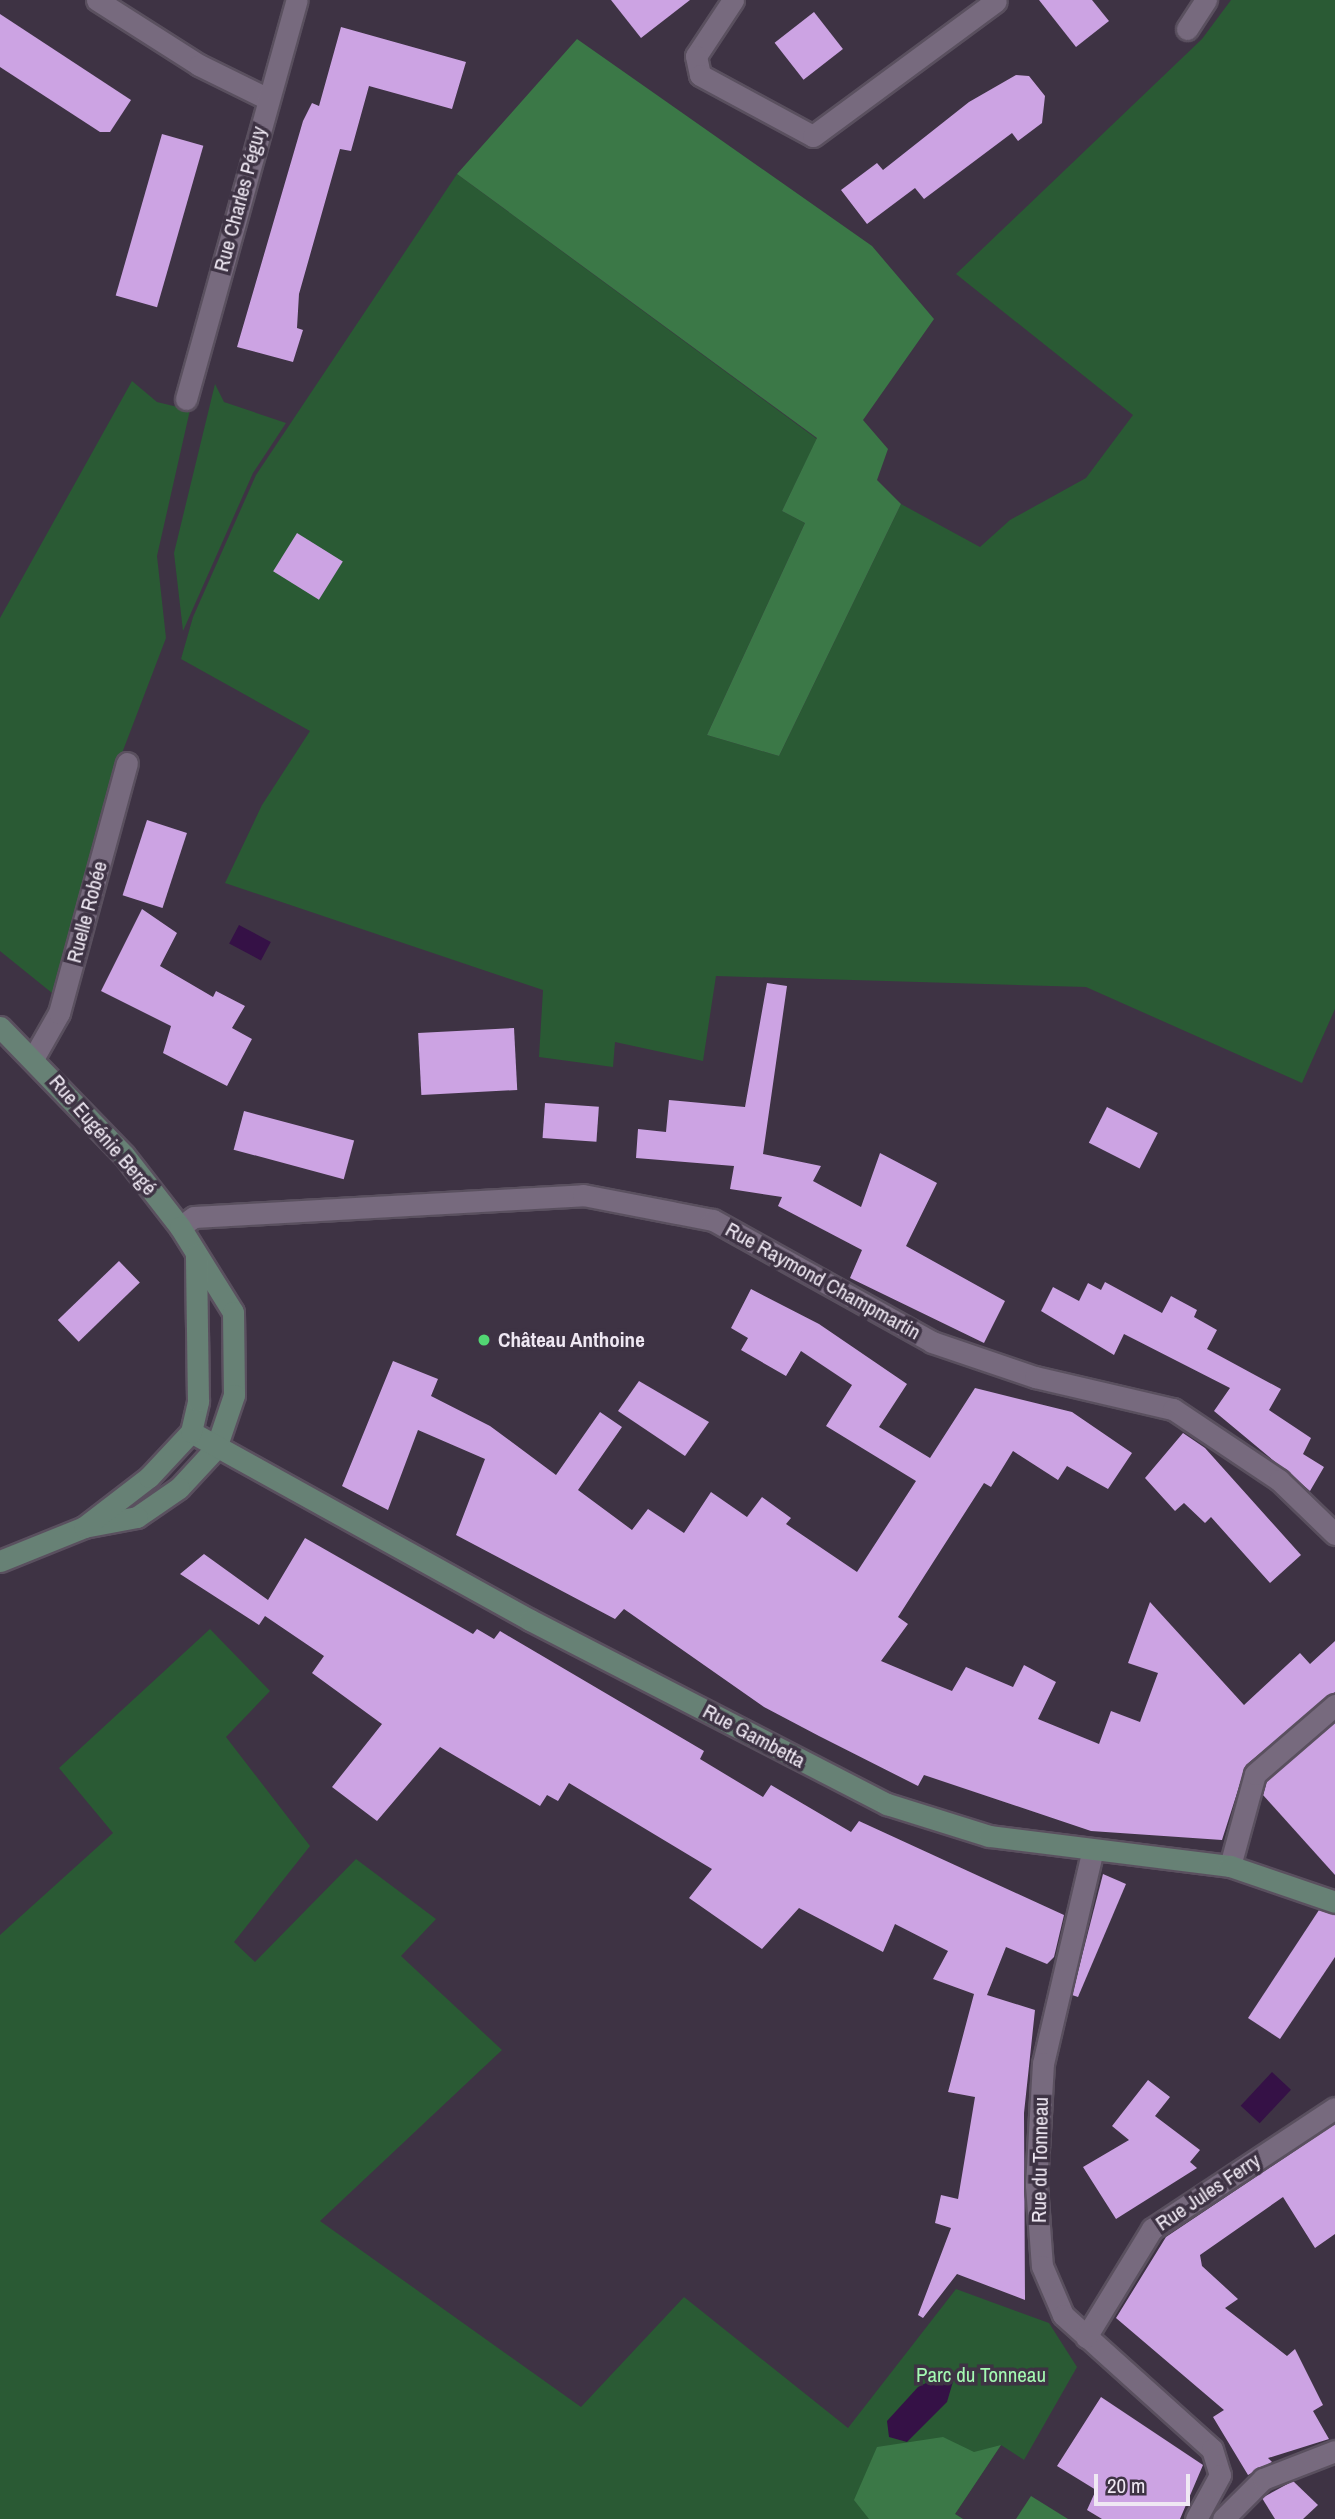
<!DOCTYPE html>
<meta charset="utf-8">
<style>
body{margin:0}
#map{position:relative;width:1335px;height:2519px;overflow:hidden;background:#3e3344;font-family:"Archivo Narrow",sans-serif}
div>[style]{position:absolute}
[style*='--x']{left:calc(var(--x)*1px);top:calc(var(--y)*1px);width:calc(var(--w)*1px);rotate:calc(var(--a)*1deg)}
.green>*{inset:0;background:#2a5a34}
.forest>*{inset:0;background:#3b7847}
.water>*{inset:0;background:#351146;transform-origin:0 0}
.building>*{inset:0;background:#cca3e3;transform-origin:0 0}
.roads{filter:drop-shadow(2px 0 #5a505f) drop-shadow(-2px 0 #5a505f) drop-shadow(0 2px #5a505f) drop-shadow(0 -2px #5a505f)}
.street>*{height:21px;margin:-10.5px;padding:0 10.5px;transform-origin:10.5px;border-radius:10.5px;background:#776a7e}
.secondary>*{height:21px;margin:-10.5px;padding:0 10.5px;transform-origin:10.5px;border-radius:10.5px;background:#678175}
.dots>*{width:19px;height:19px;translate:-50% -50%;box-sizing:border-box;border:4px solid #3e3344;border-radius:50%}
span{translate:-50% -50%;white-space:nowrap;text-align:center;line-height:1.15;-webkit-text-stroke:7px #3e3344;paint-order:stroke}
.street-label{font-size:21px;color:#efe8f3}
.poi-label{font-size:21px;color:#efe8f3;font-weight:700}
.left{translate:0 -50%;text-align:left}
.park-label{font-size:21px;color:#a4fab2}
.scale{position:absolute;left:1094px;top:2474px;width:96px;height:32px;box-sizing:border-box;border:4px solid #efe8f3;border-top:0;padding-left:9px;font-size:21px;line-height:24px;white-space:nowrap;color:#efe8f3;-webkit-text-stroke:5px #3e3344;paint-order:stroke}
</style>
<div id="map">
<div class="green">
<div style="clip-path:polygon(1231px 0,1335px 0,1335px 1009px,1302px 1083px,1086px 987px,716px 976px,703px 1061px,615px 1042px,613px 1067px,539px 1057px,543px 990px,225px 883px,262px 805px,310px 731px,181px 659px,193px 617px,256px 475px,457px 174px,817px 439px,782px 511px,805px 523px,707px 735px,779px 756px,901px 504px,980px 547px,1010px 520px,1086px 478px,1133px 415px,956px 274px,1202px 39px)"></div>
<div style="clip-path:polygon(132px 381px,157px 402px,190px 410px,157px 556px,166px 638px,119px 761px,57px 997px,0 951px,0 618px)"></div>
<div style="clip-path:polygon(215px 384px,224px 402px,286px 423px,253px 473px,183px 631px,174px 553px)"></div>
<div style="clip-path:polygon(210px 1629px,270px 1691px,226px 1737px,310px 1846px,234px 1942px,255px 1962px,356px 1859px,436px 1919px,401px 1956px,502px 2050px,320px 2221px,581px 2407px,684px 2297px,848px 2428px,956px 2289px,1049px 2323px,1077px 2367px,1024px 2460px,1001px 2445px,955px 2514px,963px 2519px,0 2519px,0 1935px,113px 1833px,59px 1768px)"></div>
</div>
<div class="forest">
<div style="clip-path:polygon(577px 39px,872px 246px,934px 319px,863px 420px,888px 449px,877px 480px,901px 504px,779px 756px,707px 735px,805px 523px,782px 511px,817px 438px,457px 174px)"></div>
<div style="clip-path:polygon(943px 2437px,974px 2452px,1001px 2445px,955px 2514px,963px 2519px,869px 2519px,854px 2500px,877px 2447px)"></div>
<div style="clip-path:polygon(1031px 2496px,1068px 2519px,1016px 2519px)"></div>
</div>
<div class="water">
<div style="left:239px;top:925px;width:36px;height:21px;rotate:28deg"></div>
<div style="left:1272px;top:2072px;width:26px;height:46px;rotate:43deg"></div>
<div style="clip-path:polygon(946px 2373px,954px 2378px,947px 2402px,907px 2442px,889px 2437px,887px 2421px,918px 2387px)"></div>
</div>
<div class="building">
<div style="clip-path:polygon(611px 0,690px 0,641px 38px)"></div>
<div style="clip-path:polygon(1039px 0,1092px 0,1109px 21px,1076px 47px)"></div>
<div style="left:814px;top:12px;width:47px;height:50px;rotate:52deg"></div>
<div style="clip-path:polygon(0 14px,131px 100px,110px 132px,100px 132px,0 67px)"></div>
<div style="clip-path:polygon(341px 27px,466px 62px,452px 109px,369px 86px,351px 151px,340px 149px,299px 294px,297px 328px,303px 330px,293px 362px,237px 347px,303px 121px,312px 103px,319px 106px)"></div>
<div style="clip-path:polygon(1016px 75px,1029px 76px,1045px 96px,1042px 123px,1018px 141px,1012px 133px,924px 199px,915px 188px,867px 224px,841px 190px,877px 163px,883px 170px,969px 102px)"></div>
<div style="left:162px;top:134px;width:43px;height:168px;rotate:16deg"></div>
<div style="left:297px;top:533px;width:54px;height:45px;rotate:32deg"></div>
<div style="left:147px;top:820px;width:42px;height:79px;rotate:18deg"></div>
<div style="clip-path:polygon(142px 909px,177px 933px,160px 966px,213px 997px,216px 991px,245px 1006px,232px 1028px,252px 1039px,227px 1086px,163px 1053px,171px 1026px,101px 991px)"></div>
<div style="clip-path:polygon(767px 983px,787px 986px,763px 1154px,821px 1166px,813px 1181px,861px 1207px,880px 1153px,937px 1183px,906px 1246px,1005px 1301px,984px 1343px,850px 1278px,862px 1250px,778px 1206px,782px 1197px,730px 1189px,734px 1166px,636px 1158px,638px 1129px,666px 1132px,669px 1100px,745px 1107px)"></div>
<div style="left:514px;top:1028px;width:62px;height:96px;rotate:87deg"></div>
<div style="left:545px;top:1103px;width:54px;height:35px;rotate:4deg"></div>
<div style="left:1107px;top:1107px;width:57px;height:40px;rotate:27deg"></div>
<div style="left:244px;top:1111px;width:114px;height:40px;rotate:15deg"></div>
<div style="left:119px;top:1261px;width:30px;height:85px;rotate:46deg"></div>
<div style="clip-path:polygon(1105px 1282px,1162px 1313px,1171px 1296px,1197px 1310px,1194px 1317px,1217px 1330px,1207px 1349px,1281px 1389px,1269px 1410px,1311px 1438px,1303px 1454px,1324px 1467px,1310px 1491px,1214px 1411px,1230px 1388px,1124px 1334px,1114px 1355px,1041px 1311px,1053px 1287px,1079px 1301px,1088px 1283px,1101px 1290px)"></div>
<div style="clip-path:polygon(751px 1289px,819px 1324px,907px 1384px,879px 1427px,930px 1458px,975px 1388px,1072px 1412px,1132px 1453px,1108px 1489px,1067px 1466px,1058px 1480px,1013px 1451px,991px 1487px,984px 1483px,898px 1617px,908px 1624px,881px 1661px,952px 1691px,966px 1667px,1013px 1687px,1024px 1665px,1056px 1682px,1038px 1719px,1099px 1744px,1111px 1711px,1140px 1722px,1158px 1673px,1128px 1663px,1150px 1602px,1244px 1705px,1300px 1653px,1310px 1664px,1335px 1641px,1335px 1692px,1246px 1765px,1222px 1840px,1091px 1831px,924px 1775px,918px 1786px,819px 1736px,764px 1707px,624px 1609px,615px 1619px,456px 1535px,485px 1459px,418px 1430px,388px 1510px,342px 1486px,393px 1361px,438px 1379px,431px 1396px,490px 1426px,556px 1475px,600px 1412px,622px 1427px,578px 1490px,632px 1530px,648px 1509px,684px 1533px,711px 1492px,747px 1517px,762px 1497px,791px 1518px,786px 1524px,857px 1572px,916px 1481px,826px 1426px,852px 1385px,801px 1351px,786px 1376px,741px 1350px,748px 1338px,731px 1328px)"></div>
<div style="clip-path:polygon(639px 1381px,709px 1422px,685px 1456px,618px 1411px)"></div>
<div style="clip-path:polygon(1183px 1433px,1205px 1448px,1301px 1555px,1270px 1583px,1211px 1517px,1205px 1523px,1184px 1503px,1175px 1511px,1145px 1478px)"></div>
<div style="clip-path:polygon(305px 1538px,473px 1634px,477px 1629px,494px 1639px,500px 1631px,704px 1751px,700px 1759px,763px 1797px,771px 1785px,851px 1832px,859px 1821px,1064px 1915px,1054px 1957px,1047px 1964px,1006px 1947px,987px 1995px,1035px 2010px,1024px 2113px,1025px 2300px,957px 2274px,923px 2318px,918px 2315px,951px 2228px,935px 2223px,941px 2195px,958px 2199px,975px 2097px,948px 2092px,974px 1994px,933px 1979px,948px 1951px,895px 1924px,883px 1952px,799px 1908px,762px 1949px,689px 1898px,712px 1869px,569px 1783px,558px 1801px,547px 1795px,540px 1806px,440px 1747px,377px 1821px,332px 1787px,382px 1724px,312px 1673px,324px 1656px,265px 1616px,259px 1625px,180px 1574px,204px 1554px,268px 1600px)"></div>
<div style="clip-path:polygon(1335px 1722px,1335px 1875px,1263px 1795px,1267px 1781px)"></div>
<div style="clip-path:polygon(1103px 1874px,1126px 1884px,1078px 1997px,1072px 1995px)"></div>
<div style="clip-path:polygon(1319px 1910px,1335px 1915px,1335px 1957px,1280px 2039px,1248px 2018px)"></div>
<div style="clip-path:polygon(1148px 2080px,1170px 2097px,1155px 2116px,1200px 2150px,1190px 2162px,1197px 2168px,1116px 2219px,1083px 2167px,1129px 2140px,1112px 2126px)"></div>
<div style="clip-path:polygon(1335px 2124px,1335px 2234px,1315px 2248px,1283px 2197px,1200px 2255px,1202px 2266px,1238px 2299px,1225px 2308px,1287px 2356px,1295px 2349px,1323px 2405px,1313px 2411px,1329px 2439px,1268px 2458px,1272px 2462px,1248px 2475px,1213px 2417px,1224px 2410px,1116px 2318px,1166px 2237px)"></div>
<div style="clip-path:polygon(1101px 2397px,1203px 2465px,1180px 2519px,1102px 2519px,1087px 2510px,1096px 2490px,1057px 2466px)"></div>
<div style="clip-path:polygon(1293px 2481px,1318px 2505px,1303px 2519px,1275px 2519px,1262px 2498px)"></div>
</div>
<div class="roads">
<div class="street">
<div style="--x:97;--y:0;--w:121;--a:32.5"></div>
<div style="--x:199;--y:65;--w:77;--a:26.2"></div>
<div style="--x:733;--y:0;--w:67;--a:123.5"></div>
<div style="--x:696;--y:56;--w:19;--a:78"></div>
<div style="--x:700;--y:75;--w:128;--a:28.4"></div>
<div style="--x:813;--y:136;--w:227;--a:-36.4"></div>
<div style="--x:1187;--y:29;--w:35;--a:-57"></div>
<div style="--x:186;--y:399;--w:414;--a:-74.5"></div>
<div style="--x:34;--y:1057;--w:51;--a:-60.4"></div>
<div style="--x:59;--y:1013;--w:259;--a:-74.8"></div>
<div style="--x:180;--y:1227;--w:17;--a:-36"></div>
<div style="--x:194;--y:1217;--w:390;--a:-3.2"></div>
<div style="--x:583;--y:1195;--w:132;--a:10.9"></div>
<div style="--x:713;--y:1220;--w:251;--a:29.1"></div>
<div style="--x:932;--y:1342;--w:109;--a:18.8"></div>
<div style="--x:1035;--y:1377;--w:142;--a:13.1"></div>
<div style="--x:1173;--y:1409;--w:128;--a:33.8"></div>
<div style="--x:1279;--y:1480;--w:78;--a:44"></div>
<div style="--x:1092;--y:1853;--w:216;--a:103.1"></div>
<div style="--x:1043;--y:2063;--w:122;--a:93.3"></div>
<div style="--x:1036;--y:2185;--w:81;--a:85.8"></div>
<div style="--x:1042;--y:2266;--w:53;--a:66.8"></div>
<div style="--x:1063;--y:2315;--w:200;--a:42"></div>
<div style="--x:1212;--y:2449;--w:27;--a:73"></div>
<div style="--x:1220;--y:2475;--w:50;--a:118.6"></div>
<div style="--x:1230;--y:1866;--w:95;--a:-74.8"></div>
<div style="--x:1255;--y:1774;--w:106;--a:-40.8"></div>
<div style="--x:1086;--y:2337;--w:127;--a:-58.6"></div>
<div style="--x:1152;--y:2229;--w:219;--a:-33.5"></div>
<div style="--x:1223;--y:2519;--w:57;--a:-45"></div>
<div style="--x:1263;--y:2479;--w:77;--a:-21.3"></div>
</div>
<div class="secondary">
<div style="--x:0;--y:1027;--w:178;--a:45.9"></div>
<div style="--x:124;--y:1155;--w:91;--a:52.1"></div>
<div style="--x:180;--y:1227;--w:100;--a:58.1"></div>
<div style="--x:233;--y:1312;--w:83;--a:89.3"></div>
<div style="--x:234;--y:1395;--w:56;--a:108.8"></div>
<div style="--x:216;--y:1448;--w:54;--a:132.8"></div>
<div style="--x:179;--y:1488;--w:51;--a:145.4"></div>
<div style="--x:137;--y:1517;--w:54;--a:169.3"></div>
<div style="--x:191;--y:1432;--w:388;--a:29"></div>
<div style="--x:530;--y:1620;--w:402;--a:27.3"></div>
<div style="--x:887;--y:1804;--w:107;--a:17.4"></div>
<div style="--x:989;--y:1836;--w:243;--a:7.1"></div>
<div style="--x:1230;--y:1866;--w:111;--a:18.9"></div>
<div style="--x:0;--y:1561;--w:91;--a:-22"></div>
<div style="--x:84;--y:1527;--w:82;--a:-37.6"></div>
<div style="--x:149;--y:1477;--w:62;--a:-47"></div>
<div style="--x:191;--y:1432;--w:32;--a:-77"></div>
<div style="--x:198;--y:1401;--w:147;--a:-90.8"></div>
</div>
</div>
<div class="dots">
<div style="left:484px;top:1340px;background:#52d673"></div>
</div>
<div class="street-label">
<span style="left:240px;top:199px;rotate:-75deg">Rue Charles Péguy</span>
<span style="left:87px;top:912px;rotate:-75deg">Ruelle Robée</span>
<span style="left:103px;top:1135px;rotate:49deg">Rue Eugénie Bergé</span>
<span style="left:823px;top:1281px;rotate:29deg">Rue Raymond Champmartin</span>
<span style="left:754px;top:1736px;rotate:28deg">Rue Gambetta</span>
<span style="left:1040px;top:2160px;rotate:-89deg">Rue du Tonneau</span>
<span style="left:1208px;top:2192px;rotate:-34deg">Rue Jules Ferry</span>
</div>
<div class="poi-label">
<span class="left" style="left:498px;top:1340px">Château Anthoine</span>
</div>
<div class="park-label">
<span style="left:981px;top:2375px">Parc du Tonneau</span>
</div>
<div class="scale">20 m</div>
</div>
